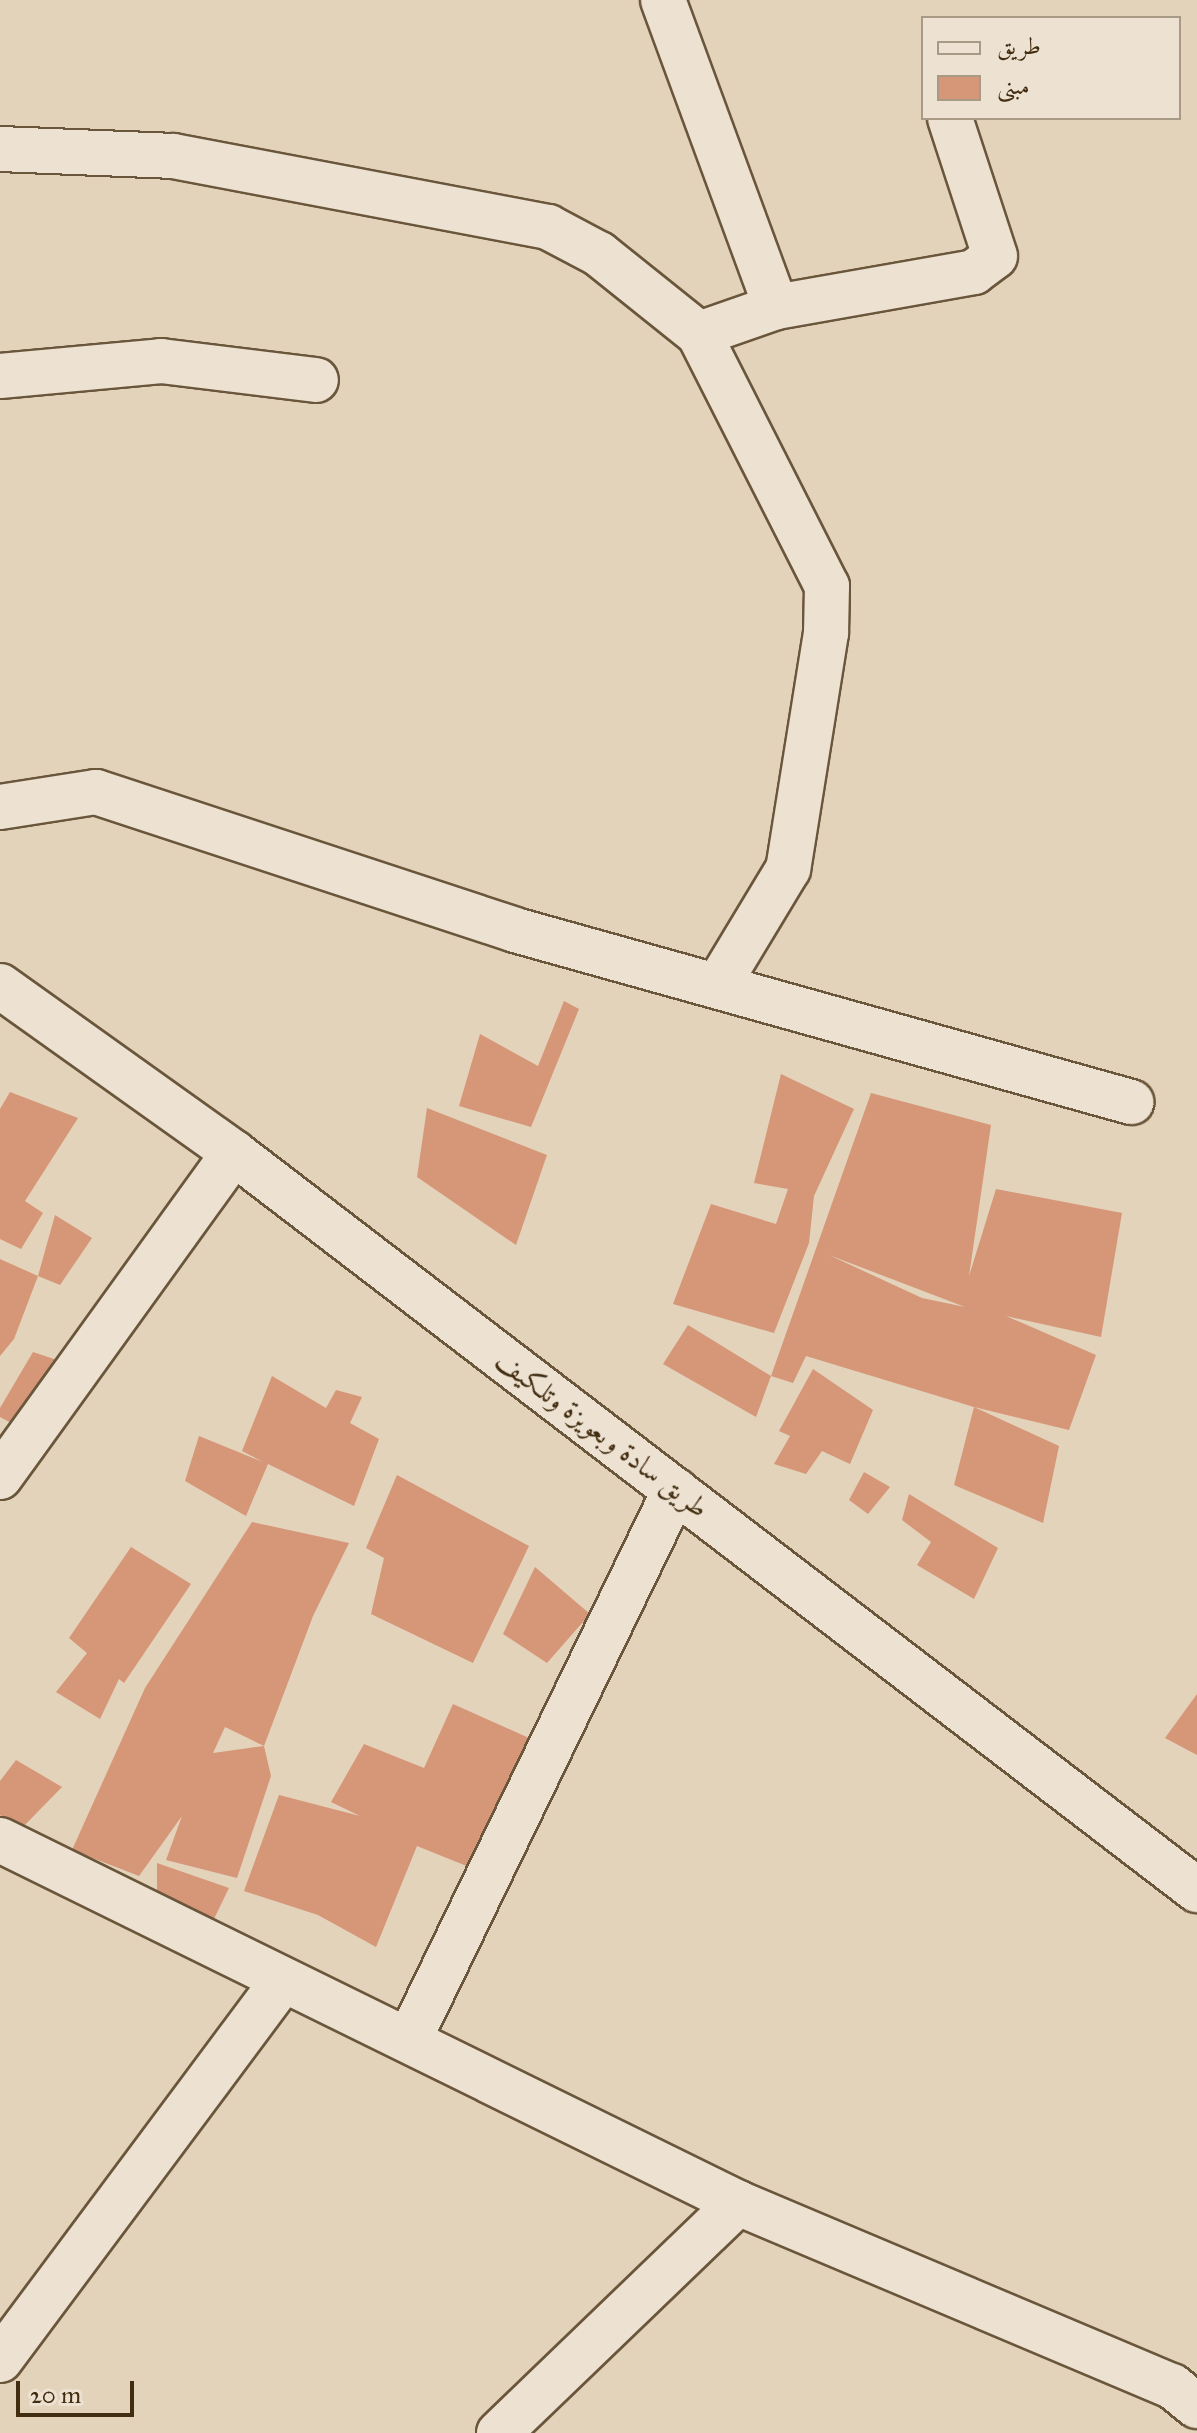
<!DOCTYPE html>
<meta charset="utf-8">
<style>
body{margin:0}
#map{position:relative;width:1197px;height:2433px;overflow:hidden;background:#e3d3ba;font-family:"IM FELL Great Primer",Amiri,serif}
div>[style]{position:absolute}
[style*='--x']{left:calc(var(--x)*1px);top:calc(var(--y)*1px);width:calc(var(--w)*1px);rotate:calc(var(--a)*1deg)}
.building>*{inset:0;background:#d69678}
.roads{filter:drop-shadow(2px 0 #6a563b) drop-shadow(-2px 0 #6a563b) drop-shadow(0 2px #6a563b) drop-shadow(0 -2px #6a563b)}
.minor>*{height:44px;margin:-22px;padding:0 22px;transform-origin:22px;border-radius:22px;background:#ede2d2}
.tertiary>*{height:44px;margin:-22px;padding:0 22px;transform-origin:22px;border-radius:22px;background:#ede2d2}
.secondary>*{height:44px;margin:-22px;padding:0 22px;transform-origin:22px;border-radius:22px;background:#ede2d2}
span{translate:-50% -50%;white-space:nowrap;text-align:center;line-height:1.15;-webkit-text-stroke:6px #ede2d2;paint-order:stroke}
.street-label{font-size:28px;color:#422d11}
.legend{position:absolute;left:921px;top:16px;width:260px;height:104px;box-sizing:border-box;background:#ede2d2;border:2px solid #a99a85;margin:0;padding:10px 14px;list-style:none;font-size:24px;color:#422d11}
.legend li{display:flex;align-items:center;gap:16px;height:40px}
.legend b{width:40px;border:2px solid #a99a85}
.scale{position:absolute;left:16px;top:2381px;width:118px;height:36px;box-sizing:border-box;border:4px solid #422d11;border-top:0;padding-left:10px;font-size:24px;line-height:28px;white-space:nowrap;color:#422d11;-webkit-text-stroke:6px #ede2d2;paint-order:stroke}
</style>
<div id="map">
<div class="building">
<div style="clip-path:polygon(564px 1001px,579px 1009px,531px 1127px,459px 1106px,480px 1034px,538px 1066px)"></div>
<div style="clip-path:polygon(781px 1074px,854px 1109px,814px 1196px,809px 1243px,774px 1333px,673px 1304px,711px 1204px,776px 1224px,788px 1189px,754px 1183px)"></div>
<div style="clip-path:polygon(10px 1092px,78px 1118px,25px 1201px,43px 1213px,21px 1249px,0 1239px,0 1109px)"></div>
<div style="clip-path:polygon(evenodd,871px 1093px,991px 1125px,969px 1276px,996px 1189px,1122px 1213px,1101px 1337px,1006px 1316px,1096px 1355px,1069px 1430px,974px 1407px,1059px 1446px,1043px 1523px,954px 1485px,974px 1407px,806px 1356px,793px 1383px,771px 1376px,871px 1093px,829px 1255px,965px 1307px,922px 1298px,829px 1255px)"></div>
<div style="clip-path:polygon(427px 1108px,547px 1155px,516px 1245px,417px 1177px)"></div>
<div style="clip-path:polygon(55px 1215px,92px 1238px,60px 1285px,38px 1276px)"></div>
<div style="clip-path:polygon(0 1259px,38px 1276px,14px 1339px,0 1356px)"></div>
<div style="clip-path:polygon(688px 1325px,771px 1376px,756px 1417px,663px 1364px)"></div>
<div style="clip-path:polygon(33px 1352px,57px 1360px,17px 1426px,0 1417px,0 1408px)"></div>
<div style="clip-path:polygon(813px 1369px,873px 1410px,850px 1464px,822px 1451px,806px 1474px,774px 1464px,790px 1436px,779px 1431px)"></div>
<div style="clip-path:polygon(272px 1376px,326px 1408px,336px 1390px,362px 1397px,350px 1423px,379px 1439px,354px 1506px,268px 1464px,246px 1516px,185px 1481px,199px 1436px,263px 1462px,242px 1451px)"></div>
<div style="clip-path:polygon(864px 1472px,890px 1487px,868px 1514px,849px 1500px)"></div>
<div style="clip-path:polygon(397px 1475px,529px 1546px,473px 1663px,371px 1614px,384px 1558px,366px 1548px)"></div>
<div style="clip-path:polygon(909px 1494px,998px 1548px,974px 1599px,917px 1565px,931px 1542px,902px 1520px)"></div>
<div style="clip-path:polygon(evenodd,252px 1522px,349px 1543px,313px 1616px,264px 1746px,271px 1776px,237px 1878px,166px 1860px,182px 1816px,139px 1876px,72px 1850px,145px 1688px,252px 1522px,225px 1727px,264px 1746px,213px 1753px,225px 1727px)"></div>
<div style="clip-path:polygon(131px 1547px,191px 1584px,124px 1683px,119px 1679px,100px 1719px,56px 1692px,87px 1653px,69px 1638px)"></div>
<div style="clip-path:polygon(535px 1567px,590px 1614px,547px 1663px,503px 1634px)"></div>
<div style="clip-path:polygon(1197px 1694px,1197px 1755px,1165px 1738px)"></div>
<div style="clip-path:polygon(453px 1704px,529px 1738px,474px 1869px,417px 1846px,376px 1947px,318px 1915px,244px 1891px,279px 1795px,360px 1816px,331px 1802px,364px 1744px,424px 1768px)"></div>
<div style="clip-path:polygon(16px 1760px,62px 1787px,20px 1830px,0 1815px,0 1781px)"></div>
<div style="clip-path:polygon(157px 1863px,229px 1888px,212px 1923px,157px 1892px)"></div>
</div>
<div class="roads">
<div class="minor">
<div style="--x:663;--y:0;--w:327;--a:69.8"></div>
<div style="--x:0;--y:149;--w:173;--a:2.3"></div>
<div style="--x:173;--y:156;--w:382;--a:10.7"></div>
<div style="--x:548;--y:227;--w:58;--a:27.9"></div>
<div style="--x:599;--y:254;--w:128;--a:38.7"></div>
<div style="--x:699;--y:334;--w:283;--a:63.1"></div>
<div style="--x:827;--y:586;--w:47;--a:91.2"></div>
<div style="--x:826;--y:633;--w:239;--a:99.1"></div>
<div style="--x:788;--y:869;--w:135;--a:121.1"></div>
<div style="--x:699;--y:334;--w:82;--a:-19.3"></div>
<div style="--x:776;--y:307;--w:201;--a:-10"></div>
<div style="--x:974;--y:272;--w:26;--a:-37"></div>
<div style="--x:995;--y:256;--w:145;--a:-108.1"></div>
<div style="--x:0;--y:376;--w:162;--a:-5.3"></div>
<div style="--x:161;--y:361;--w:156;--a:7"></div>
<div style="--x:0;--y:807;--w:97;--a:-8.9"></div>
<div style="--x:96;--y:792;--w:441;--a:18.2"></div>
<div style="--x:515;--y:930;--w:640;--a:15.6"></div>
<div style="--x:0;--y:1840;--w:822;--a:26.19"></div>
<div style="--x:738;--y:2203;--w:471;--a:22.9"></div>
<div style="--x:1172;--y:2386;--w:32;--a:39"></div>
<div style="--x:409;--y:2040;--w:611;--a:-64.19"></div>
<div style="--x:0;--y:2360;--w:474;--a:-53.3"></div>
<div style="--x:499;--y:2433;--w:332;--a:-43.9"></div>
</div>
<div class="tertiary">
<div style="--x:0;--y:1477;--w:400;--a:-54.2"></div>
</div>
<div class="secondary">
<div style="--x:0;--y:986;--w:287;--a:35.5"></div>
<div style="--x:234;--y:1153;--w:1213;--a:37.43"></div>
</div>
</div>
<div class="street-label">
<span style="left:602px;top:1434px;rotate:37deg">طريق سادة وبعويزة وتلكيف</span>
</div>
<ul class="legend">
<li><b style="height:10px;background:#ede2d2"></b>طريق</li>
<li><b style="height:22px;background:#d69678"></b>مبنى</li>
</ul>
<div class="scale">20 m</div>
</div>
